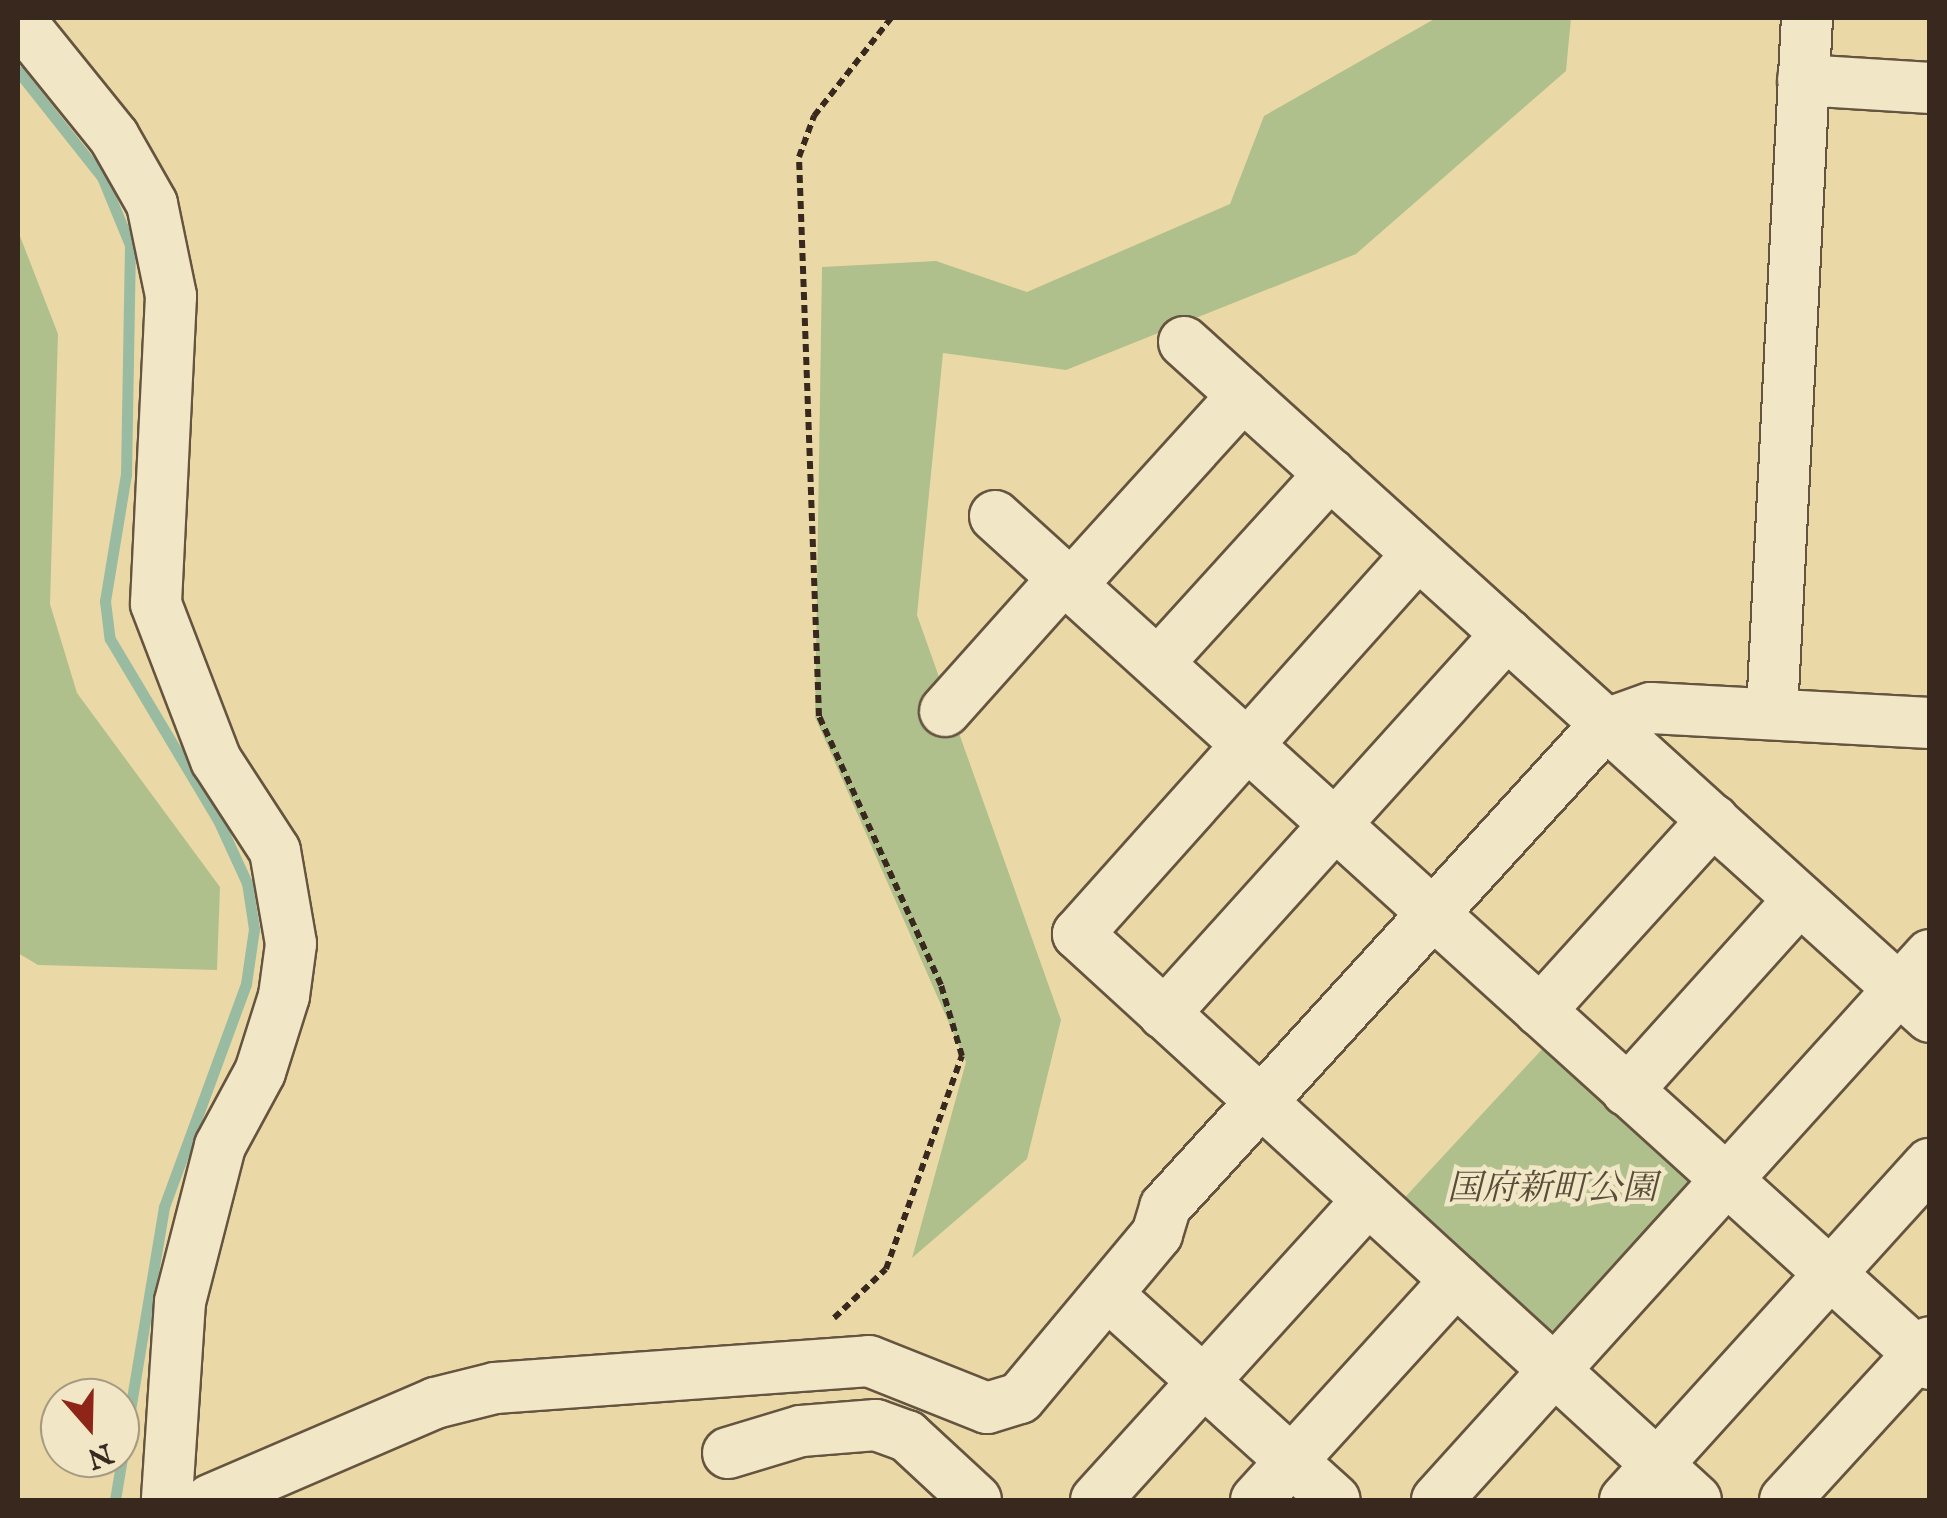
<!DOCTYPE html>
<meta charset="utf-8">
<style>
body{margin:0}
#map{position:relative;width:1947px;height:1518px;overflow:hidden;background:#ead9a6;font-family:"IM FELL English","Noto Serif JP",serif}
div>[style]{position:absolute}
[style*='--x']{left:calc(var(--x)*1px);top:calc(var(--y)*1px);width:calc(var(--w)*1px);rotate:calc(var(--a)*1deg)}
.green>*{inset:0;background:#b0c08c}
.stream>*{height:11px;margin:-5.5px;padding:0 5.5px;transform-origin:5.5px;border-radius:5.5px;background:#99bba1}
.path>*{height:6px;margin-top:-3px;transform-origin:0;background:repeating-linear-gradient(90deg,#39281e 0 8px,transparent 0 13px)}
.roads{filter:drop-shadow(2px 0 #655440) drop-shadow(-2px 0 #655440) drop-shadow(0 2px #655440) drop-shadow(0 -2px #655440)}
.minor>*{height:50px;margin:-25px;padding:0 25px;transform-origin:25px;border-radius:25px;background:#f1e6c5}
span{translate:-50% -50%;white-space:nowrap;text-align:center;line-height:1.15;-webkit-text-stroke:9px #f1e6c5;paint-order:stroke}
.park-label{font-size:35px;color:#574e3a;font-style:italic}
.frame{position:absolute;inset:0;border:20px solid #39281e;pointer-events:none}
.north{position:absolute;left:40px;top:1378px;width:100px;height:100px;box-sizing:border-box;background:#f1e6c5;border:2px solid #a79a82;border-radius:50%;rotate:160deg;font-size:28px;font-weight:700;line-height:40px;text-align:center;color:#39281e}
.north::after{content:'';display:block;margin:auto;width:35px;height:45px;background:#8f2418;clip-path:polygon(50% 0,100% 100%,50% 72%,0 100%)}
</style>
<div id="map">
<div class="green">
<div style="clip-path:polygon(1436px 18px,1571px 18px,1566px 71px,1356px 254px,1066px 370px,943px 353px,917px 615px,1061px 1020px,1027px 1159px,912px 1258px,966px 1062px,815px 717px,822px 267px,936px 261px,1027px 292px,1230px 204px,1264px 116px)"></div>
<div style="clip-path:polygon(18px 231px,58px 334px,50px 604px,77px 693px,220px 887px,217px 970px,38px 965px,18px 953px)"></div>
<div style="clip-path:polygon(1546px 1045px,1691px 1172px,1692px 1190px,1553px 1342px,1396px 1207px)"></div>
</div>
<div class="stream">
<div style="--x:18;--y:71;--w:135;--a:51.6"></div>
<div style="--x:102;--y:177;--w:74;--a:67.6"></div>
<div style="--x:130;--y:245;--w:229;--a:91"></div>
<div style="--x:126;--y:474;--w:129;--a:99.4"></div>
<div style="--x:105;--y:601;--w:38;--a:83"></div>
<div style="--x:110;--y:639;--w:211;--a:59.2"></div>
<div style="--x:218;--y:820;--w:69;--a:65.3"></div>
<div style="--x:247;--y:883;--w:47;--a:81.3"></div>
<div style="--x:254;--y:929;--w:56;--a:98.3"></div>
<div style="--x:246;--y:984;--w:238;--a:110.2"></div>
<div style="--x:164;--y:1207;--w:297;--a:99.5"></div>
</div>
<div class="path">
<div style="--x:834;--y:1318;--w:71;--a:-43.3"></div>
<div style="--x:886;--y:1269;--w:226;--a:-70.4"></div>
<div style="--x:962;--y:1056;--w:74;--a:-106.5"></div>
<div style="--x:941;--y:985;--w:295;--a:-114.4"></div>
<div style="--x:819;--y:716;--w:559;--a:-92.05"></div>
<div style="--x:799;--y:157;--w:44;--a:-69.9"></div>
<div style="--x:814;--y:116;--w:125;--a:-51.8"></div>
</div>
<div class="roads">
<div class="minor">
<div style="--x:18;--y:18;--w:153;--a:51.1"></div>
<div style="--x:114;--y:137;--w:77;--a:60.4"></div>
<div style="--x:152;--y:204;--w:94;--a:78.3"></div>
<div style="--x:171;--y:296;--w:308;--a:92.8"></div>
<div style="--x:156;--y:604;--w:167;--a:69"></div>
<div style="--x:216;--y:760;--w:108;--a:57"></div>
<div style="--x:275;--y:851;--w:94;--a:80.2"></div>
<div style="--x:291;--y:944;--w:52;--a:97.7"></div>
<div style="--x:284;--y:996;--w:80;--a:107.5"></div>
<div style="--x:260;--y:1072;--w:84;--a:118.4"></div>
<div style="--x:220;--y:1146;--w:161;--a:104.4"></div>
<div style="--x:180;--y:1302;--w:198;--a:93.8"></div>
<div style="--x:1803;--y:80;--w:127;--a:3.6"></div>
<div style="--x:1184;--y:342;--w:1006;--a:42.14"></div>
<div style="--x:995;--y:516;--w:1262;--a:42.21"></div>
<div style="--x:1418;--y:554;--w:510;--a:131.82"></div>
<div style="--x:1078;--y:934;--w:838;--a:42.49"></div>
<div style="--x:1071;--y:585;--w:256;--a:-47.8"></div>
<div style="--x:1158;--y:663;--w:256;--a:-47.7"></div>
<div style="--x:945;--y:711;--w:178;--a:-48.2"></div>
<div style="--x:1772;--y:713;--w:696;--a:-87.12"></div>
<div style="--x:1540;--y:1011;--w:258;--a:-47.8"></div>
<div style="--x:1164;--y:1014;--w:512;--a:-47.93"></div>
<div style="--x:1627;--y:1091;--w:258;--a:-48"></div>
<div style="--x:1109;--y:1296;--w:304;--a:42.1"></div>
<div style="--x:728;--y:1453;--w:76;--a:-16.8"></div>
<div style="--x:801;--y:1431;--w:75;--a:-4.6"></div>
<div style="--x:876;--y:1425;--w:33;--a:20"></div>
<div style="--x:907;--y:1436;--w:94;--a:42.8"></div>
<div style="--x:210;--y:1500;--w:245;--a:-23.3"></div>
<div style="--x:435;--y:1403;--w:62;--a:-14"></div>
<div style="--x:495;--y:1388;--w:375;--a:-4.1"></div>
<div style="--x:869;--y:1361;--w:127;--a:21.7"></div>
<div style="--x:987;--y:1408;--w:34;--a:-17"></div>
<div style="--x:1020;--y:1398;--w:214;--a:-50.1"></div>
<div style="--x:1157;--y:1234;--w:28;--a:-73"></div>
<div style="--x:1165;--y:1207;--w:654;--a:-47.6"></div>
<div style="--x:1606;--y:724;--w:48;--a:-19.6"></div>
<div style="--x:1651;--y:708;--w:279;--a:3.1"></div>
<div style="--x:1096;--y:1500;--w:405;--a:-47.8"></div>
<div style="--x:1256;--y:1500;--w:297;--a:-47.7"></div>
<div style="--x:1437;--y:1500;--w:735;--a:-47.87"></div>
<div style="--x:1625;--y:1500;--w:454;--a:-47.8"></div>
<div style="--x:1785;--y:1500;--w:214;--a:-47.5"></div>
</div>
</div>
<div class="park-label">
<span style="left:1552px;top:1190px">国府新町公園</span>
</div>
<div class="frame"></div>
<div class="north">N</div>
</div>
